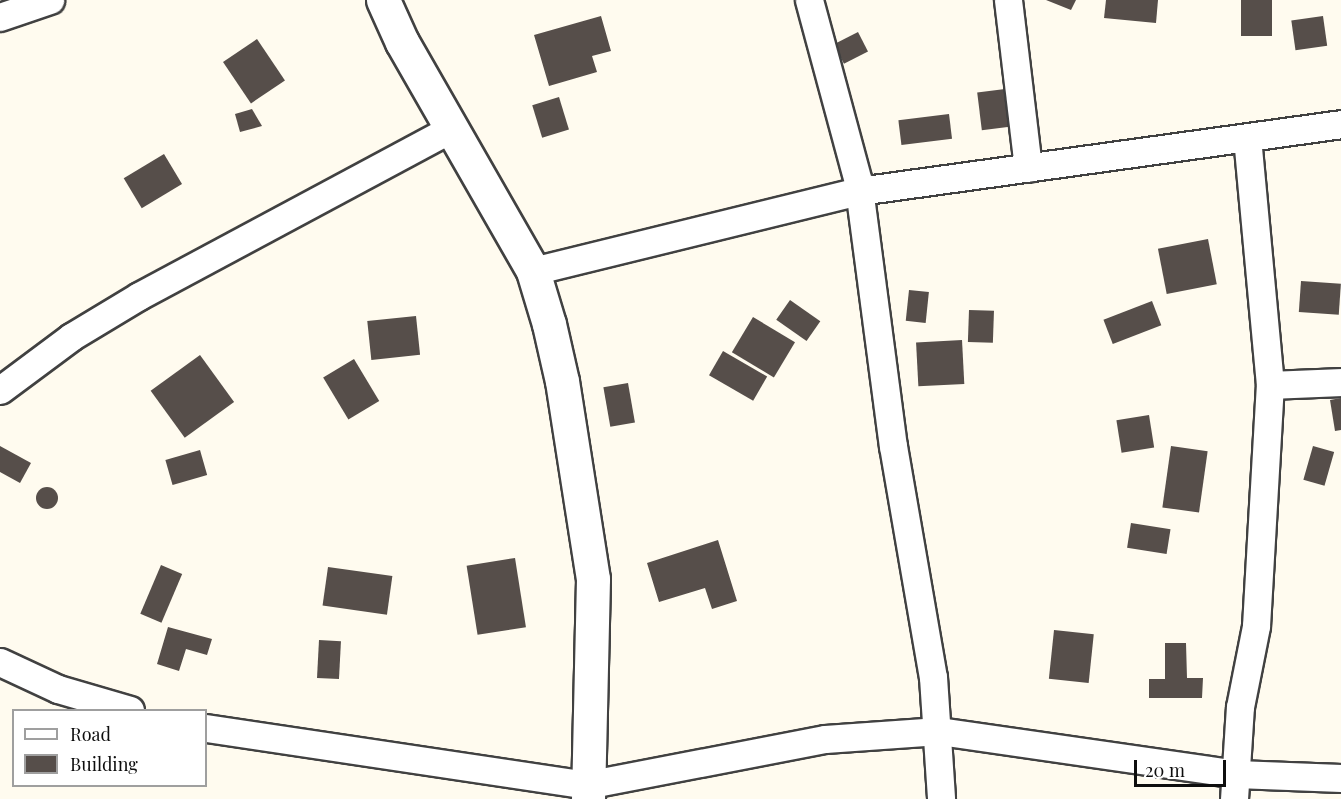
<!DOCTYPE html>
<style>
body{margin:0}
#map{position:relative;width:1341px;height:799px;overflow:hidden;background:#fffbef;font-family:"Playfair Display",serif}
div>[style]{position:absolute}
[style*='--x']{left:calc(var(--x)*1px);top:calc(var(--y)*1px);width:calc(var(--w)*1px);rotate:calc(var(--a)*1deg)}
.building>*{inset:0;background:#564e4a;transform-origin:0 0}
.round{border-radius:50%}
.roads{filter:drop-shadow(2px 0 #414141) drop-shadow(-2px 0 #414141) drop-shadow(0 2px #414141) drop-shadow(0 -2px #414141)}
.minor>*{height:27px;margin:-13.5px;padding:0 13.5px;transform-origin:13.5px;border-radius:13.5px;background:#fff}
.tertiary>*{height:33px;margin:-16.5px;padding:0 16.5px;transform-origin:16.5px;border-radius:16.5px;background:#fff}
span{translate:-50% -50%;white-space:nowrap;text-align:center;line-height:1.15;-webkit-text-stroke:6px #fff;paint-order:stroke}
.legend{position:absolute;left:12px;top:709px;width:195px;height:78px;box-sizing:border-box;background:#fff;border:2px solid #9f9f9f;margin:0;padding:8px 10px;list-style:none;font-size:18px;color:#0e0e0e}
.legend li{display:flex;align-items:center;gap:12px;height:30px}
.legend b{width:30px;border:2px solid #9f9f9f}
.scale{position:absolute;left:1134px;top:760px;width:92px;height:27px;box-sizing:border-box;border:3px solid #0e0e0e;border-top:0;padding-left:8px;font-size:18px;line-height:21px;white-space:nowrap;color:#0e0e0e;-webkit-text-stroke:4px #fff;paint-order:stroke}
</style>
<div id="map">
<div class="building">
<div style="clip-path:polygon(1046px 0,1076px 0,1071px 10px)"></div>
<div style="clip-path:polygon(1106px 0,1158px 0,1156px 23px,1104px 18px)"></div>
<div style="left:1241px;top:0;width:31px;height:36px"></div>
<div style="clip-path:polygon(601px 16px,611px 51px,592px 56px,597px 72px,549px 86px,534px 35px)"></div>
<div style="left:1323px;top:16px;width:30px;height:32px;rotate:82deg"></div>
<div style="left:858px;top:32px;width:22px;height:27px;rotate:63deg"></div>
<div style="left:257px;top:39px;width:50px;height:41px;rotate:56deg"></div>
<div style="left:1005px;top:89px;width:38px;height:28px;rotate:83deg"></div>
<div style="left:559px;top:97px;width:34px;height:28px;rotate:73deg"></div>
<div style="clip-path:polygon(252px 109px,262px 126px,240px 132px,235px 114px)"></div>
<div style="left:949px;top:114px;width:25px;height:51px;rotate:83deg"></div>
<div style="left:164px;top:154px;width:35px;height:47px;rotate:59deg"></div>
<div style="left:1208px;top:239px;width:46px;height:51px;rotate:79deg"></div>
<div style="left:1301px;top:281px;width:40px;height:31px;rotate:4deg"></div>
<div style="left:909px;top:290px;width:20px;height:31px;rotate:6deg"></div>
<div style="left:790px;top:300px;width:37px;height:24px;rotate:35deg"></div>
<div style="left:1152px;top:301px;width:26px;height:52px;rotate:69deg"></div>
<div style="left:969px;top:310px;width:25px;height:32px;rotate:2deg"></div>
<div style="left:416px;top:316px;width:39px;height:49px;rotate:84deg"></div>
<div style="left:753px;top:317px;width:49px;height:41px;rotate:31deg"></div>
<div style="left:962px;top:340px;width:44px;height:46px;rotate:87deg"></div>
<div style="left:723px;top:351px;width:51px;height:28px;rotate:30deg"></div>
<div style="left:200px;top:355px;width:58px;height:61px;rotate:54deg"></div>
<div style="left:354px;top:359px;width:49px;height:36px;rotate:59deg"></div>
<div style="left:628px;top:383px;width:40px;height:25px;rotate:80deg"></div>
<div style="clip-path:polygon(1341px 398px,1341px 430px,1335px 431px,1330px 400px)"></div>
<div style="left:1149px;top:415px;width:33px;height:33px;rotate:81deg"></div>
<div style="clip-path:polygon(0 446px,31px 463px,20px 483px,0 472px)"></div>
<div style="left:1171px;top:446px;width:37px;height:62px;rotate:8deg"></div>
<div style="left:1313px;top:446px;width:22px;height:35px;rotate:16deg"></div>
<div style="left:200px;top:450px;width:26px;height:36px;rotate:74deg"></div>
<div class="round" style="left:36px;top:487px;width:22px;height:22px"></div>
<div style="left:1131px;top:523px;width:40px;height:25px;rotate:9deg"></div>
<div style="clip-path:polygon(718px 540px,737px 601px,712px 609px,705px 588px,659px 602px,647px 563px)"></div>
<div style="left:515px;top:558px;width:70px;height:49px;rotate:81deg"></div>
<div style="left:161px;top:565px;width:23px;height:53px;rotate:23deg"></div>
<div style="left:328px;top:567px;width:65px;height:39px;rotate:8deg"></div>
<div style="clip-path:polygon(168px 627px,212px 639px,207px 655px,186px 649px,179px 671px,157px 664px)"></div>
<div style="left:1054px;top:630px;width:40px;height:49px;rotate:6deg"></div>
<div style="left:319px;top:640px;width:22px;height:38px;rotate:3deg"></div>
<div style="clip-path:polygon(1165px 643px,1186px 643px,1187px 678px,1203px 678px,1202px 698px,1149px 698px,1149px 679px,1165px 679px)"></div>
</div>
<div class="roads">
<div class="minor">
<div style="--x:809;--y:0;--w:188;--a:74.9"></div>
<div style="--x:858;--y:181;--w:267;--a:82.5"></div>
<div style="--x:893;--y:446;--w:234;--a:80.2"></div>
<div style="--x:933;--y:677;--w:122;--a:86.2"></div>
<div style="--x:1008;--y:0;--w:169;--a:83.2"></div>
<div style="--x:0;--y:17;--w:53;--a:-18.8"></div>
<div style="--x:533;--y:271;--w:336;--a:-13.8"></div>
<div style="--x:859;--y:191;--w:487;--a:-7.9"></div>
<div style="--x:1270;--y:385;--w:71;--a:-2.4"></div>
<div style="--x:0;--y:390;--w:89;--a:-36.7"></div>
<div style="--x:71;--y:337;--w:79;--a:-31.1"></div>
<div style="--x:139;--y:296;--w:355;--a:-28.2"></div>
<div style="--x:0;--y:662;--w:64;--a:25"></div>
<div style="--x:58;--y:689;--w:75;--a:16.3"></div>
<div style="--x:206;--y:728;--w:384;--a:8.5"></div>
<div style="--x:586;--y:785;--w:243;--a:-10.9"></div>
<div style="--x:825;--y:739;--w:114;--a:-4"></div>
<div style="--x:939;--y:731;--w:300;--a:8.2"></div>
<div style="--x:1236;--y:774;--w:105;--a:2.2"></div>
<div style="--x:1234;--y:799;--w:92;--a:-86.3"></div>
<div style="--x:1240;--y:707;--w:83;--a:-78.8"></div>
<div style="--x:1256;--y:626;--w:241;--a:-86.7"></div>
<div style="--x:1270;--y:385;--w:248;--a:-95.3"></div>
</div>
<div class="tertiary">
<div style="--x:383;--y:0;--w:46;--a:65.7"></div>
<div style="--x:402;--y:42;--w:264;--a:60.2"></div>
<div style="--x:533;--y:271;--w:55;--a:73.2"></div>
<div style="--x:549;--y:324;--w:58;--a:77.2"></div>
<div style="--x:562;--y:381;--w:200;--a:81.1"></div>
<div style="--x:593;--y:579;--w:220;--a:91.3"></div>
</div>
</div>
<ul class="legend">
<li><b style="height:8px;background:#fff"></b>Road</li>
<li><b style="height:16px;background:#564e4a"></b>Building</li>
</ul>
<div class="scale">20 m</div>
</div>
